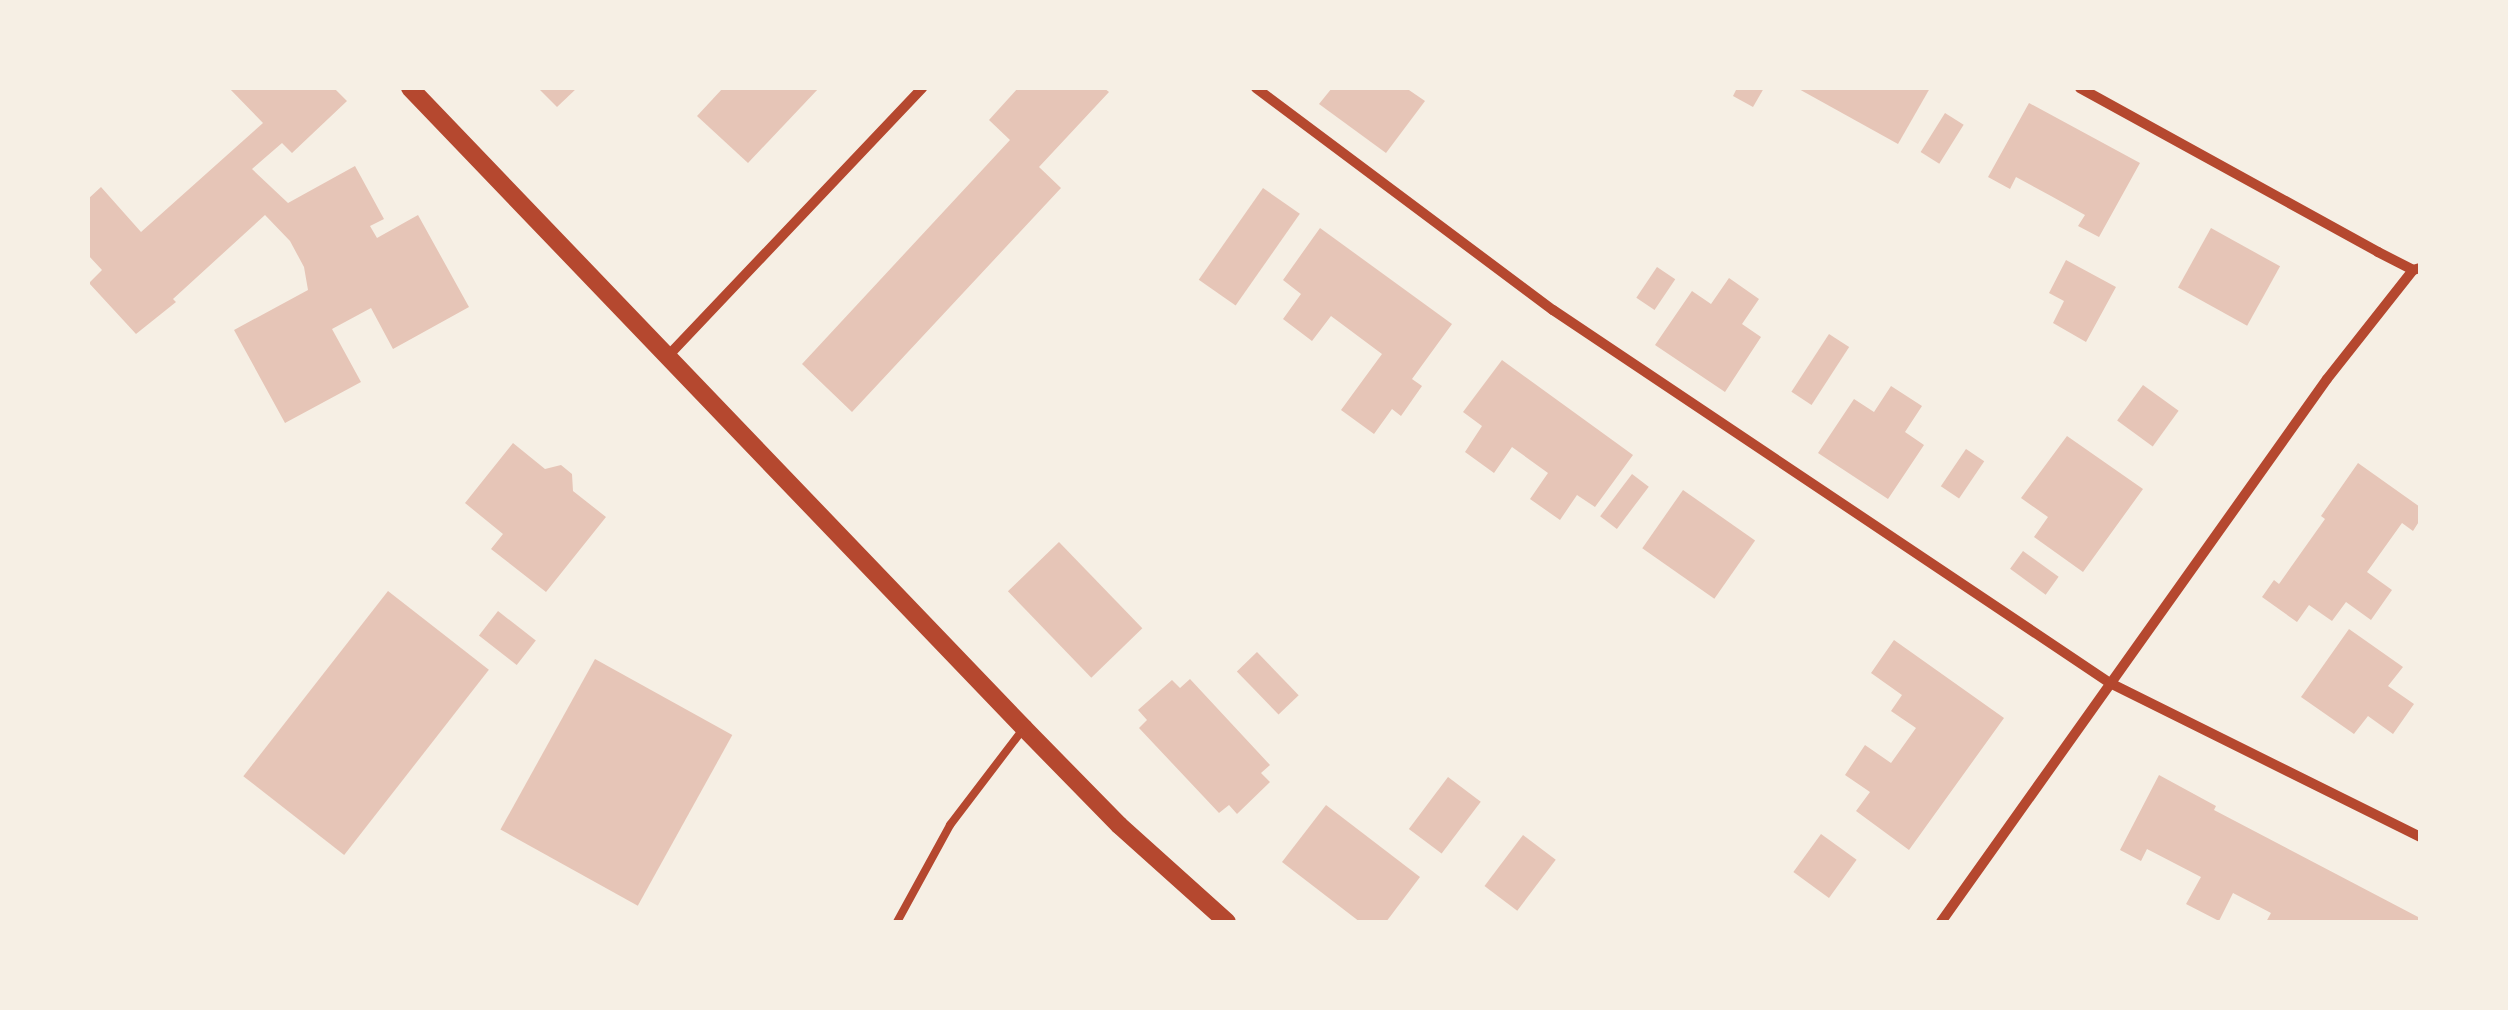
<!DOCTYPE html>
<style>
body{margin:0}
#map{position:relative;width:2508px;height:1010px;overflow:hidden;background:#f6efe4;font-family:"DM Sans",sans-serif}
div>[style]{position:absolute}
[style*='--x']{left:calc(var(--x)*1px);top:calc(var(--y)*1px);width:calc(var(--w)*1px);rotate:calc(var(--a)*1deg)}
.building>*{inset:0;background:#e6c5b7;transform-origin:0 0}
.service>*{height:8px;margin:-4px;padding:0 4px;transform-origin:4px;border-radius:4px;background:#b5482f}
.minor>*{height:10px;margin:-5px;padding:0 5px;transform-origin:5px;border-radius:5px;background:#b5482f}
.tertiary>*{height:18px;margin:-9px;padding:0 9px;transform-origin:9px;border-radius:9px;background:#b5482f}
span{translate:-50% -50%;white-space:nowrap;text-align:center;line-height:1.15;-webkit-text-stroke:9px #f6efe4;paint-order:stroke}
.frame{position:absolute;inset:0;border:90px solid #f6efe4;pointer-events:none}
</style>
<div id="map">
<div class="building">
<div style="clip-path:polygon(229px 88px,334px 88px,347px 101px,292px 153px,282px 143px,252px 169px,288px 203px,355px 166px,384px 219px,370px 226px,377px 238px,418px 215px,469px 307px,393px 349px,371px 308px,332px 329px,361px 382px,285px 423px,234px 330px,308px 290px,304px 267px,290px 241px,265px 215px,173px 299px,176px 302px,136px 334px,89px 283px,102px 270px,88px 255px,88px 199px,101px 187px,141px 232px,263px 123px)"></div>
<div style="clip-path:polygon(538px 88px,577px 88px,557px 107px)"></div>
<div style="clip-path:polygon(723px 88px,819px 88px,748px 163px,697px 116px)"></div>
<div style="clip-path:polygon(1018px 88px,1104px 88px,1109px 92px,1039px 167px,1061px 188px,852px 412px,802px 364px,1010px 140px,989px 120px)"></div>
<div style="clip-path:polygon(1332px 88px,1406px 88px,1425px 101px,1386px 153px,1319px 104px)"></div>
<div style="clip-path:polygon(1737px 88px,1764px 88px,1753px 107px,1733px 96px)"></div>
<div style="clip-path:polygon(1797px 88px,1930px 88px,1898px 144px)"></div>
<div style="clip-path:polygon(2029px 103px,2140px 163px,2099px 237px,2078px 226px,2085px 215px,2051px 196px,2016px 177px,2010px 189px,1988px 177px)"></div>
<div style="left:1945px;top:113px;width:22px;height:46px;rotate:32deg"></div>
<div style="left:1263px;top:188px;width:45px;height:112px;rotate:35deg"></div>
<div style="clip-path:polygon(1320px 228px,1452px 324px,1412px 379px,1422px 386px,1401px 416px,1392px 409px,1374px 434px,1341px 410px,1382px 354px,1331px 316px,1312px 341px,1283px 319px,1301px 294px,1283px 280px)"></div>
<div style="left:2211px;top:228px;width:79px;height:68px;rotate:29deg"></div>
<div style="clip-path:polygon(2066px 260px,2116px 287px,2086px 342px,2053px 323px,2064px 301px,2049px 293px)"></div>
<div style="left:1657px;top:267px;width:22px;height:37px;rotate:34deg"></div>
<div style="clip-path:polygon(1729px 278px,1759px 299px,1742px 324px,1761px 337px,1725px 392px,1655px 345px,1692px 291px,1711px 304px)"></div>
<div style="left:1829px;top:334px;width:24px;height:69px;rotate:33deg"></div>
<div style="clip-path:polygon(1502px 360px,1633px 455px,1595px 507px,1577px 495px,1560px 520px,1530px 499px,1548px 473px,1512px 447px,1494px 473px,1465px 452px,1482px 426px,1463px 412px)"></div>
<div style="left:2143px;top:385px;width:44px;height:44px;rotate:36deg"></div>
<div style="clip-path:polygon(1891px 386px,1922px 406px,1905px 432px,1924px 445px,1888px 499px,1818px 453px,1854px 399px,1874px 412px)"></div>
<div style="clip-path:polygon(2067px 436px,2143px 489px,2083px 572px,2034px 537px,2048px 517px,2021px 498px)"></div>
<div style="clip-path:polygon(513px 443px,545px 469px,561px 465px,572px 474px,573px 491px,606px 517px,546px 592px,491px 549px,503px 534px,465px 503px)"></div>
<div style="left:1966px;top:449px;width:22px;height:45px;rotate:34deg"></div>
<div style="clip-path:polygon(2358px 463px,2420px 507px,2420px 520px,2413px 531px,2402px 523px,2367px 572px,2392px 590px,2371px 620px,2346px 602px,2332px 621px,2309px 605px,2297px 622px,2262px 597px,2274px 580px,2279px 584px,2303px 550px,2325px 519px,2321px 516px)"></div>
<div style="left:1632px;top:474px;width:21px;height:53px;rotate:37deg"></div>
<div style="left:1683px;top:490px;width:88px;height:71px;rotate:35deg"></div>
<div style="left:1059px;top:542px;width:120px;height:71px;rotate:46deg"></div>
<div style="left:2023px;top:551px;width:44px;height:22px;rotate:36deg"></div>
<div style="left:388px;top:591px;width:128px;height:235px;rotate:38deg"></div>
<div style="left:498px;top:611px;width:48px;height:31px;rotate:38deg"></div>
<div style="clip-path:polygon(2349px 629px,2403px 667px,2388px 686px,2414px 704px,2393px 734px,2368px 716px,2354px 734px,2301px 697px)"></div>
<div style="clip-path:polygon(1894px 640px,2004px 718px,1909px 850px,1856px 811px,1870px 792px,1845px 775px,1865px 745px,1891px 763px,1916px 728px,1891px 711px,1902px 695px,1871px 673px)"></div>
<div style="left:1257px;top:652px;width:60px;height:28px;rotate:46deg"></div>
<div style="left:595px;top:659px;width:157px;height:195px;rotate:29deg"></div>
<div style="clip-path:polygon(1190px 679px,1270px 765px,1261px 773px,1270px 782px,1237px 814px,1229px 805px,1219px 813px,1139px 728px,1147px 720px,1138px 710px,1172px 680px,1180px 688px)"></div>
<div style="clip-path:polygon(2159px 775px,2216px 806px,2214px 810px,2420px 918px,2420px 922px,2266px 922px,2271px 913px,2233px 893px,2219px 921px,2186px 904px,2201px 877px,2147px 849px,2141px 861px,2120px 850px)"></div>
<div style="left:1448px;top:777px;width:41px;height:65px;rotate:37deg"></div>
<div style="clip-path:polygon(1326px 805px,1420px 877px,1386px 922px,1360px 922px,1282px 862px)"></div>
<div style="left:1821px;top:834px;width:44px;height:47px;rotate:36deg"></div>
<div style="left:1523px;top:835px;width:41px;height:64px;rotate:37deg"></div>
</div>
<div class="service">
<div style="--x:897;--y:922;--w:111;--a:-61.3"></div>
<div style="--x:950;--y:825;--w:122;--a:-52.7"></div>
</div>
<div class="minor">
<div style="--x:1256;--y:88;--w:371;--a:36.8"></div>
<div style="--x:1553;--y:310;--w:670;--a:33.81"></div>
<div style="--x:2110;--y:683;--w:346;--a:26.4"></div>
<div style="--x:2080;--y:88;--w:340;--a:28.8"></div>
<div style="--x:2378;--y:252;--w:39;--a:27"></div>
<div style="--x:2413;--y:270;--w:7;--a:-16"></div>
<div style="--x:667;--y:357;--w:371;--a:-46.5"></div>
<div style="--x:1941;--y:922;--w:666;--a:-54.59"></div>
<div style="--x:2327;--y:379;--w:139;--a:-51.7"></div>
</div>
<div class="tertiary">
<div style="--x:410;--y:88;--w:887;--a:46.19"></div>
<div style="--x:1024;--y:728;--w:136;--a:45.6"></div>
<div style="--x:1119;--y:825;--w:145;--a:41.9"></div>
</div>
<div class="frame"></div>
</div>
